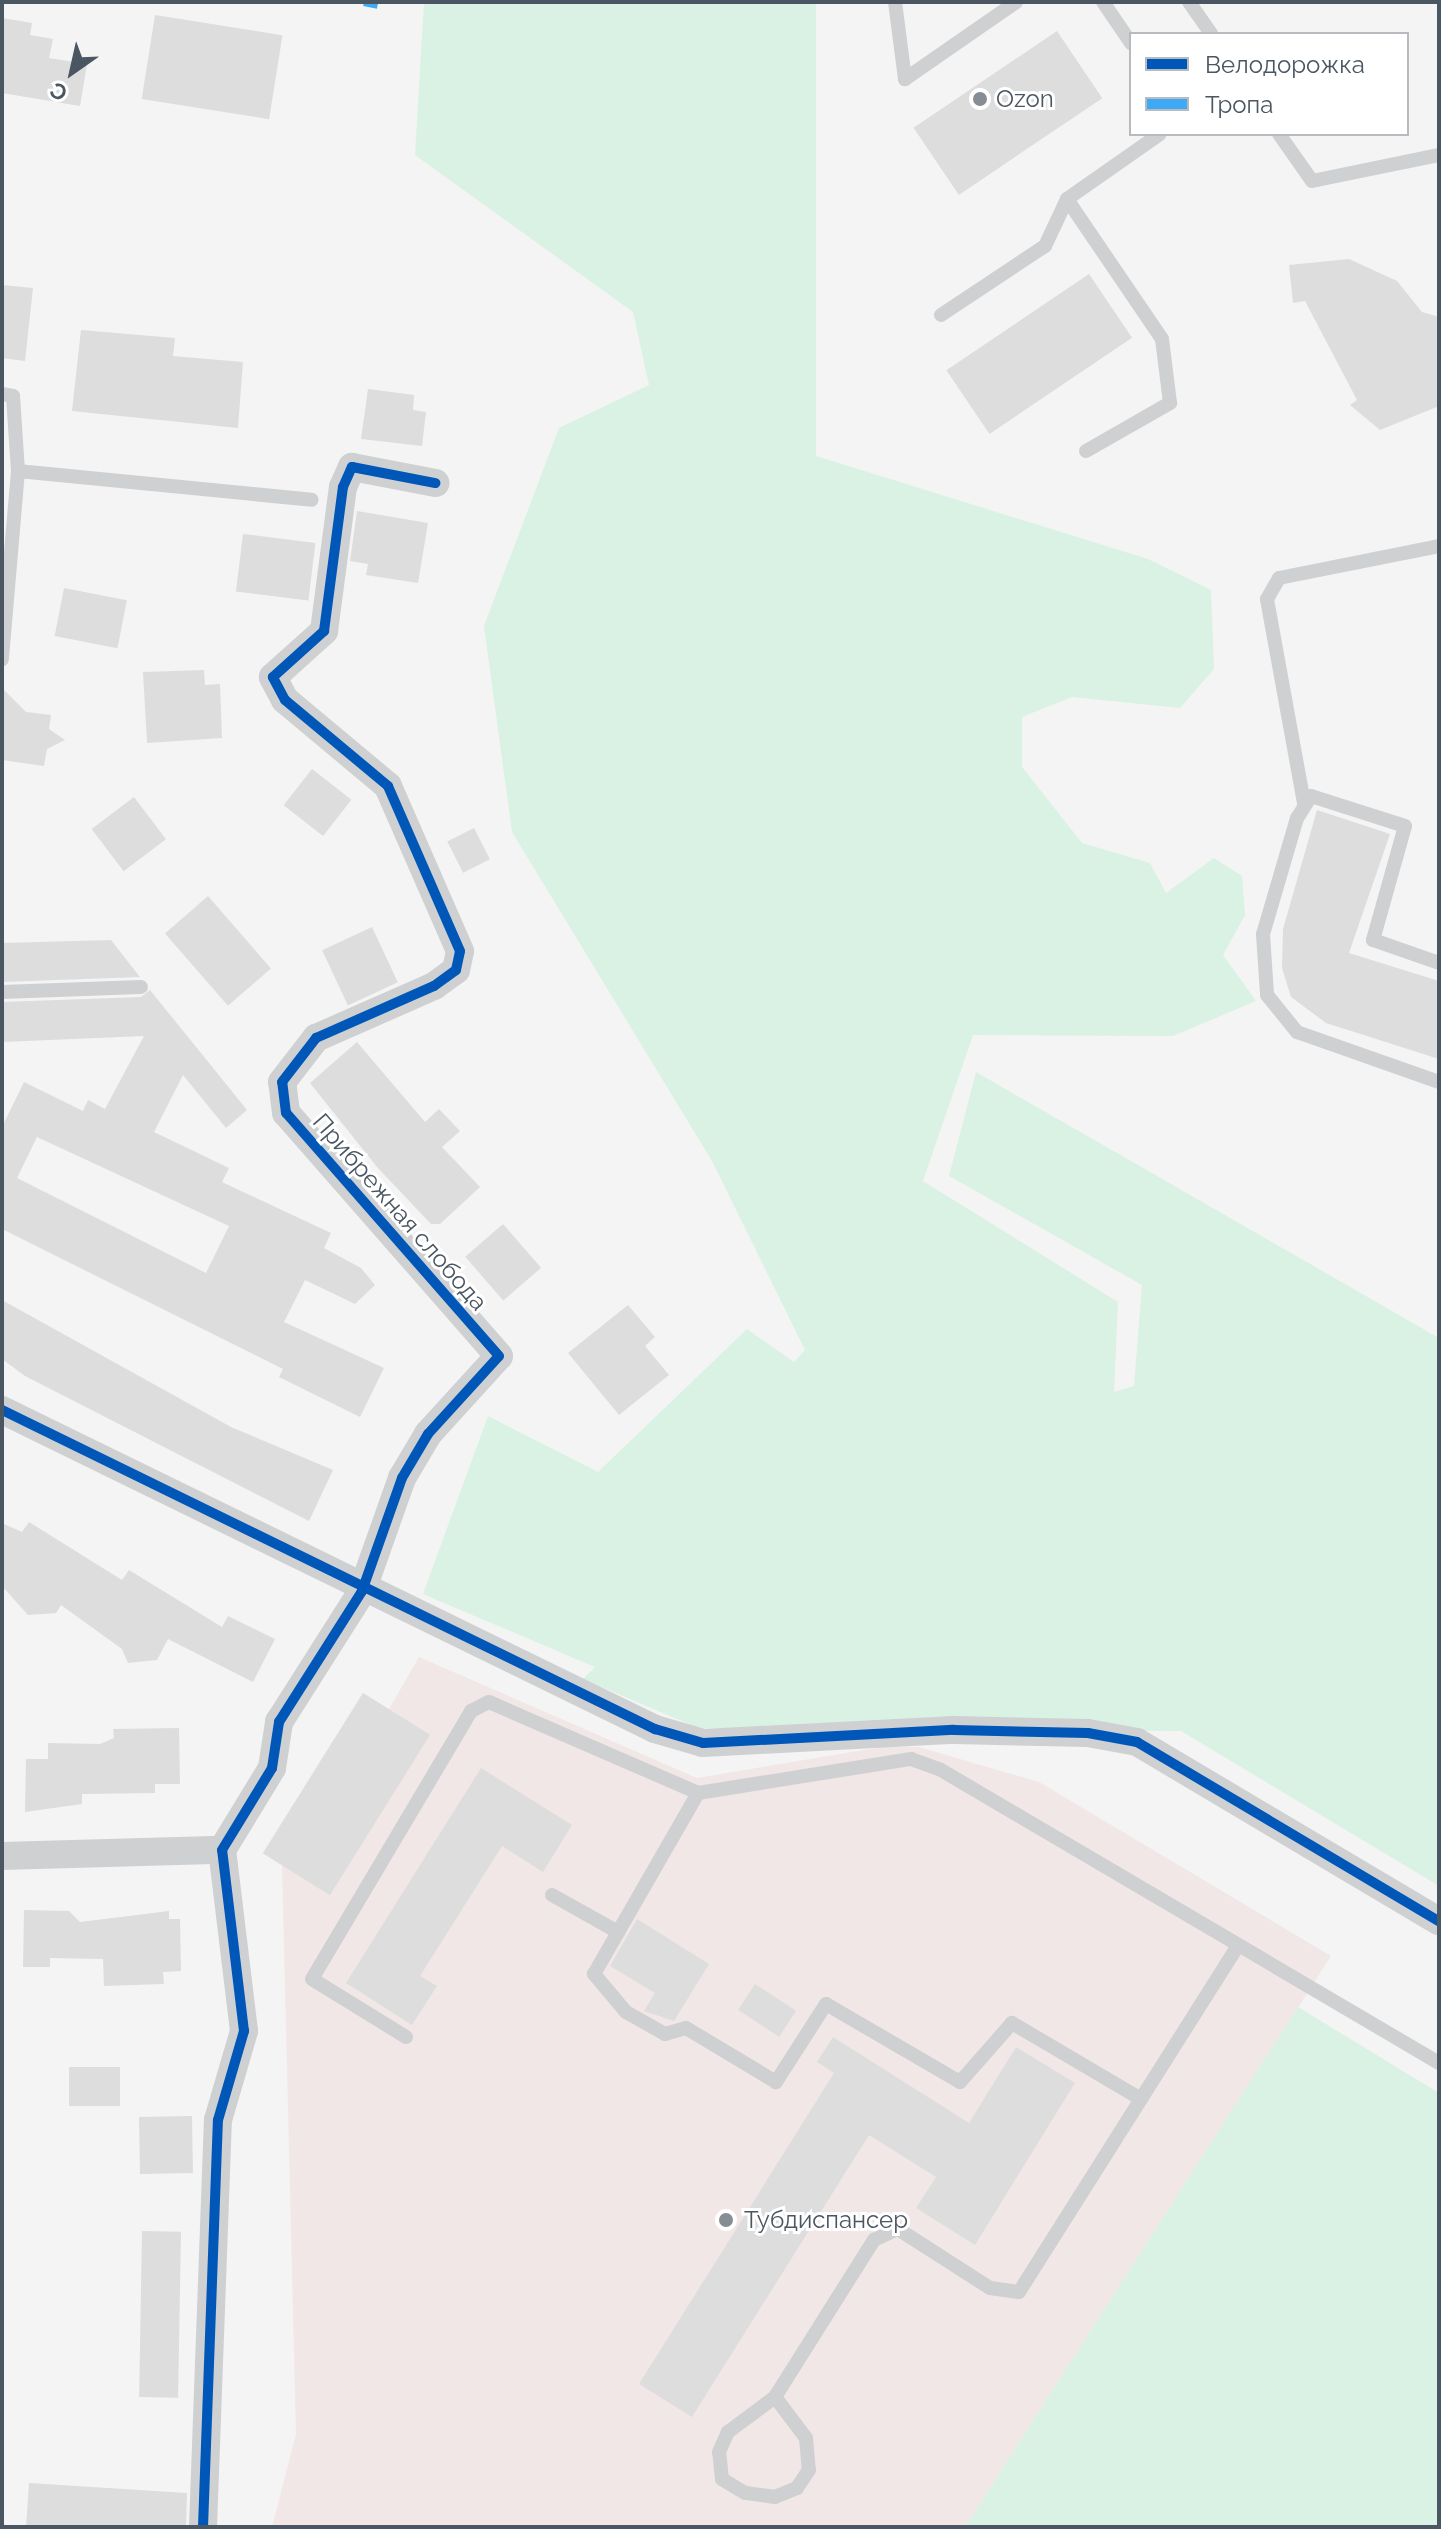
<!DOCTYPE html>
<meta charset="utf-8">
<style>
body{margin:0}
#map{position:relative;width:1441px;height:2529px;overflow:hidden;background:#f4f4f4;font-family:Raleway,sans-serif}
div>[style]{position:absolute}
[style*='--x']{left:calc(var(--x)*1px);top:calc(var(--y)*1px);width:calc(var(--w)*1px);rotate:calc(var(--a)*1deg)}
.medical>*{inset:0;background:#f1e7e6}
.green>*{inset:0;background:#d9f2e3}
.building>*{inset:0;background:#ddddde;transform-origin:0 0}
.service>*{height:14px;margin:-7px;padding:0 7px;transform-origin:7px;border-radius:7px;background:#ced0d2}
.minor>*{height:28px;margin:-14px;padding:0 14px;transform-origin:14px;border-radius:14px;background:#ced0d2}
.quiet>*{height:8px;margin-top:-4px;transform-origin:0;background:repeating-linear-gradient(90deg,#3fa9f5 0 16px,transparent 0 24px)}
.cycleway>*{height:10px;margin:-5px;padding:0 5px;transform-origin:5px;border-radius:5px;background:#0057b8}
.dots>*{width:22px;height:22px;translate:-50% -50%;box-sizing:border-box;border:4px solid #fff;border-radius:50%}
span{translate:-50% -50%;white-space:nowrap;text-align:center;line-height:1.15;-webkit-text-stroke:6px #fff;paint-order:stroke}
.poi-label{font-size:24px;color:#4a5661}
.left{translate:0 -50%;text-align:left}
.street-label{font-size:24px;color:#4a5661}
.frame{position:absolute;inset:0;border:4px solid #4a5661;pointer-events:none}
.legend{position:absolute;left:1129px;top:32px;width:280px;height:104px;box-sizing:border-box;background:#fff;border:2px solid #b7bbc0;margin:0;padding:10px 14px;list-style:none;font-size:24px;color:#4a5661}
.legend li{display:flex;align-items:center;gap:16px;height:40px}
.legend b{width:40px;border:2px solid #b7bbc0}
.north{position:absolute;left:32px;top:32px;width:80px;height:80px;-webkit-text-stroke:6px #fff;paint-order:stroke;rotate:214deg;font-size:22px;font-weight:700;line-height:32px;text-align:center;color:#4a5661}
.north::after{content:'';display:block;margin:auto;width:28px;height:36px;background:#4a5661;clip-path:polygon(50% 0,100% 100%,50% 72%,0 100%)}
</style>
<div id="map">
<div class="medical">
<div style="clip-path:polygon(419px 1657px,697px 1778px,882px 1747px,919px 1747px,1039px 1782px,1331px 1956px,965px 2527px,272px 2527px,296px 2434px,282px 1865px,263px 1853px,363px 1693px,389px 1709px)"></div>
</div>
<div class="green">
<div style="clip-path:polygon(424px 2px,816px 2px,816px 456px,1148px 559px,1211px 590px,1214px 669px,1180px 708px,1072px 697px,1022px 717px,1022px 767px,1082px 843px,1150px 863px,1166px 893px,1214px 858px,1242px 876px,1245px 915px,1223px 955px,1256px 1001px,1173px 1036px,973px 1035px,923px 1181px,1118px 1302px,1114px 1392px,1134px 1386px,1142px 1285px,949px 1176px,976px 1072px,1439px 1338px,1439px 1886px,1181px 1731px,698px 1728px,583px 1679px,595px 1667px,423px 1594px,488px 1416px,598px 1472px,747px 1329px,794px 1362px,805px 1350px,712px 1161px,512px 832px,484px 626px,559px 428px,649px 385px,633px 312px,415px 155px)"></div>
<div style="clip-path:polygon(1298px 2007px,1439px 2093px,1439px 2527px,965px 2527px)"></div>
</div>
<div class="building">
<div style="left:155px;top:15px;width:129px;height:85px;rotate:9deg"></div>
<div style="clip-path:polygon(2px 18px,32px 23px,30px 35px,53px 39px,49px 58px,87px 64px,80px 106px,2px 93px)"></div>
<div style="left:1057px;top:31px;width:81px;height:173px;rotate:56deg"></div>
<div style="clip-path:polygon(1349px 259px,1397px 281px,1422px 312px,1439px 317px,1439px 406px,1380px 430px,1350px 405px,1357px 400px,1305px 301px,1293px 303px,1289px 265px)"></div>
<div style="left:1089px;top:274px;width:77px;height:172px;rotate:56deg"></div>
<div style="clip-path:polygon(2px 285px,33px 288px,25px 361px,2px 358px)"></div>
<div style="clip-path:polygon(81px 330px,175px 338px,173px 356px,243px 362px,238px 428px,72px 411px)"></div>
<div style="clip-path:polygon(368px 389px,414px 395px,413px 410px,426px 412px,422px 446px,361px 439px)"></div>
<div style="clip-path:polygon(357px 511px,428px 523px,418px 583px,366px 575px,368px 564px,350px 561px)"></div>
<div style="left:243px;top:534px;width:73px;height:58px;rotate:7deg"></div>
<div style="left:64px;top:588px;width:64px;height:49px;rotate:11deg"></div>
<div style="clip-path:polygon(204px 670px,205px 685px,220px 684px,222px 738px,147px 743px,143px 672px)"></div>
<div style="clip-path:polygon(2px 688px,26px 712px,51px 715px,49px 729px,65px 740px,47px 749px,44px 766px,2px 760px)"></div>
<div style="left:312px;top:769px;width:50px;height:46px;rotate:38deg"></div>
<div style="left:134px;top:797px;width:53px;height:53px;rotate:53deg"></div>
<div style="clip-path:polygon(1317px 810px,1390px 834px,1349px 953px,1439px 981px,1439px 1059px,1326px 1023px,1291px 997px,1282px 968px,1283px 929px)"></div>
<div style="left:474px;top:828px;width:35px;height:30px;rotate:63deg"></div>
<div style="left:208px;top:896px;width:96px;height:57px;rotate:49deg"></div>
<div style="left:372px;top:927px;width:61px;height:55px;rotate:65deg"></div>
<div style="clip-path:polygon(111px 940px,140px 977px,2px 982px,2px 943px)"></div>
<div style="clip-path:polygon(evenodd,150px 990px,247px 1110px,226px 1128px,183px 1075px,154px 1132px,229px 1168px,222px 1182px,331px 1233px,324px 1248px,361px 1268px,375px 1285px,355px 1304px,305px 1280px,284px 1322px,384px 1368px,360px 1417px,279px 1377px,283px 1369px,2px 1229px,2px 1127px,24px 1082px,83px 1111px,88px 1100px,105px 1109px,144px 1036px,2px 1042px,2px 1002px,141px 997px,150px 990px,37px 1137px,229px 1226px,206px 1273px,17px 1178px,37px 1137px)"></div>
<div style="clip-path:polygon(357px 1042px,425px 1122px,439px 1109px,460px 1131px,442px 1147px,480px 1187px,440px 1224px,431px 1224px,377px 1167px,310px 1083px)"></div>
<div style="left:503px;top:1224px;width:58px;height:50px;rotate:49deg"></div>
<div style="clip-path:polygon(2px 1300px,231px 1427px,333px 1470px,309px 1521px,25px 1376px,2px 1359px)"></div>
<div style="clip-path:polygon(628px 1305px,655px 1337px,645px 1346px,669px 1375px,619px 1415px,568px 1353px)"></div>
<div style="clip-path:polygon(29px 1522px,122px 1580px,129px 1570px,222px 1627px,228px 1616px,275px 1639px,253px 1682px,168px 1639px,157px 1660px,128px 1663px,122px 1649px,61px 1605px,56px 1613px,28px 1615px,2px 1586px,2px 1523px,22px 1532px)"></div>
<div style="left:363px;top:1693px;width:79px;height:189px;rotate:32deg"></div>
<div style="clip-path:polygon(179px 1728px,180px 1784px,155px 1784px,155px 1793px,82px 1794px,82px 1804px,25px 1812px,26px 1759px,48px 1759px,48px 1743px,100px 1744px,114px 1738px,113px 1729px)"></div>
<div style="clip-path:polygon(481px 1768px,572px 1825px,543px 1872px,502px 1846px,420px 1976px,437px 1986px,412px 2025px,346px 1983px)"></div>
<div style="clip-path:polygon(24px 1910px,69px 1911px,80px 1922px,169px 1911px,169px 1919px,180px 1919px,181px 1971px,163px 1972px,164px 1984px,104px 1986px,103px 1959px,50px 1958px,50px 1967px,23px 1967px)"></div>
<div style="clip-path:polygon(637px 1919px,709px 1964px,674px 2021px,644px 2011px,655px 1993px,610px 1966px)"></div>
<div style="left:755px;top:1984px;width:49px;height:31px;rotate:33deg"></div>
<div style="clip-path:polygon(833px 2037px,969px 2123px,1016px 2047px,1075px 2083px,975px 2245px,916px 2208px,936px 2177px,869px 2135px,692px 2417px,639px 2384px,834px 2073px,817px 2062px)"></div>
<div style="left:69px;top:2067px;width:51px;height:39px"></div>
<div style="left:192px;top:2116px;width:57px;height:53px;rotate:89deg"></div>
<div style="left:142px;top:2231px;width:39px;height:166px;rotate:1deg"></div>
<div style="clip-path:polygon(29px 2483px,187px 2493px,186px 2527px,26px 2527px)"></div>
</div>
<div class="service">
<div style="--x:895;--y:2;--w:78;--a:82.6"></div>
<div style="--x:905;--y:79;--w:135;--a:-34.7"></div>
<div style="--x:1103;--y:2;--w:50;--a:55.7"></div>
<div style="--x:1189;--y:2;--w:39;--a:55"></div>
<div style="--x:1279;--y:134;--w:57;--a:54.9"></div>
<div style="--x:1312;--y:181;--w:130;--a:-11.6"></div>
<div style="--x:941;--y:315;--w:125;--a:-33.6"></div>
<div style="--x:1045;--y:246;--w:52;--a:-64.9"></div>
<div style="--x:2;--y:394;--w:11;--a:10"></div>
<div style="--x:13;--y:396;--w:75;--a:86.2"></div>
<div style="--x:18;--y:471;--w:189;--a:94.9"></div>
<div style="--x:1086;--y:451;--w:97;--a:-29.7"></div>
<div style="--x:1170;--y:403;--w:64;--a:-97.1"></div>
<div style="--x:1162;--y:339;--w:169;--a:-124.2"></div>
<div style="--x:1067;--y:199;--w:113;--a:-35"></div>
<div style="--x:18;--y:471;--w:295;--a:5.6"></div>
<div style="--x:1304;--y:803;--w:207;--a:-100.3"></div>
<div style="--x:1267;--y:599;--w:24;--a:-60"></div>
<div style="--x:1279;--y:578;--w:163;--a:-11.3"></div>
<div style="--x:1439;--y:963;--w:70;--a:-160.8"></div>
<div style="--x:1373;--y:940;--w:118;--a:-74.3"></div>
<div style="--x:1405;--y:826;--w:99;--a:-162.3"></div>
<div style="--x:1311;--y:796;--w:26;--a:122"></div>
<div style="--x:1297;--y:818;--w:121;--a:106.3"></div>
<div style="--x:1263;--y:934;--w:61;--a:86.2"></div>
<div style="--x:1267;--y:995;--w:48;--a:51"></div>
<div style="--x:1297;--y:1032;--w:151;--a:19.4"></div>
<div style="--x:2;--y:992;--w:139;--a:-2.1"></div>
<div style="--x:552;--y:1895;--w:76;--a:29.3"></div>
<div style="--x:406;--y:2037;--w:110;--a:-148.3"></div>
<div style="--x:312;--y:1979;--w:312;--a:-59.3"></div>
<div style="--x:471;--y:1711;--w:20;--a:-27"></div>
<div style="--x:489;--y:1702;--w:228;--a:23.5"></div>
<div style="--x:1141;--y:2099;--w:150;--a:-149.5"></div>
<div style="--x:1012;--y:2023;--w:79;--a:131.4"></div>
<div style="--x:960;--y:2082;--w:155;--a:-149.8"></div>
<div style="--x:826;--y:2004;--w:93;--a:122.7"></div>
<div style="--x:776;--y:2082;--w:105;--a:-149"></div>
<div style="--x:686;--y:2028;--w:22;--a:164"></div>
<div style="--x:665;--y:2034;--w:45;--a:-150.6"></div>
<div style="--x:626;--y:2012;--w:50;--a:-130.1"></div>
<div style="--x:594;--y:1974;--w:209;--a:-60.1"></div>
<div style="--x:698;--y:1793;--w:216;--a:-9.1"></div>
<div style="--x:911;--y:1759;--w:32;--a:20"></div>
<div style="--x:941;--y:1770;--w:578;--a:30.47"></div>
<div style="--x:775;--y:2397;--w:51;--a:52.9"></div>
<div style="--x:806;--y:2438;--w:32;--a:85"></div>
<div style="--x:809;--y:2470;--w:22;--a:124"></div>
<div style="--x:797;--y:2488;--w:24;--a:158"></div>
<div style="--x:775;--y:2497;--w:30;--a:-172"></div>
<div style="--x:745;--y:2493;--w:27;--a:-149"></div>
<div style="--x:722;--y:2479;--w:27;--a:-96"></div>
<div style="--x:719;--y:2452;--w:22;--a:-66"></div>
<div style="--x:728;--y:2432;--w:59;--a:-36.7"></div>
<div style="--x:775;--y:2397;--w:186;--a:-57.8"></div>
<div style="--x:874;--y:2240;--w:26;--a:-25"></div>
<div style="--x:898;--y:2229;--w:109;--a:32.7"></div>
<div style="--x:990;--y:2288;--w:29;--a:8"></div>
<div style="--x:1019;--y:2292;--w:409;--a:-57.7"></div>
</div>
<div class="minor">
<div style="--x:2;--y:1410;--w:727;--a:26.04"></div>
<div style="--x:655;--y:1729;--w:50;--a:16.3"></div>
<div style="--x:703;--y:1743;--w:251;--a:-3"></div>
<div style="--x:954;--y:1730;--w:134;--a:1.3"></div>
<div style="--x:1088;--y:1733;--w:50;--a:10.4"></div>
<div style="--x:1137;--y:1742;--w:351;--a:30.7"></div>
<div style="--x:2;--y:1856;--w:220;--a:-1.6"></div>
<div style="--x:203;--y:2527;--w:407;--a:-87.9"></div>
<div style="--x:218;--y:2120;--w:93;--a:-73.7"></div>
<div style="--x:244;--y:2031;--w:182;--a:-96.9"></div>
<div style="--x:222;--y:1850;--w:96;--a:-58.6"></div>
<div style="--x:272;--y:1768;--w:47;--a:-81.3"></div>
<div style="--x:279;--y:1722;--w:155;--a:-57.6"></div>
<div style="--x:362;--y:1591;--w:120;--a:-70.5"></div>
<div style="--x:402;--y:1478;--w:51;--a:-59.4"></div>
<div style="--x:428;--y:1434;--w:105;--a:-47.7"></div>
<div style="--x:499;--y:1356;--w:323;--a:-131.2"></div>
<div style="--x:286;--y:1113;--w:31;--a:-97"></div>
<div style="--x:282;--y:1082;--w:56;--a:-52.3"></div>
<div style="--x:316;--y:1038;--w:129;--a:-23.8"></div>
<div style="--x:434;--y:986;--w:27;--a:-36"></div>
<div style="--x:456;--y:970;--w:19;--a:-78"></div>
<div style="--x:460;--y:951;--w:180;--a:-113.6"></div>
<div style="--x:388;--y:786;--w:134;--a:-140.1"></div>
<div style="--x:285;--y:700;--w:26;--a:-118"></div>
<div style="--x:273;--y:677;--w:69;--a:-42"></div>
<div style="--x:324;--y:631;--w:145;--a:-82.5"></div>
<div style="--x:343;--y:487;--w:22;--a:-66"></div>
<div style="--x:352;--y:467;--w:85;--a:10.9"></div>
</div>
<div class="quiet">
<div style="--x:364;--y:2;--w:14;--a:12"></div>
</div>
<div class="cycleway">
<div style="--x:2;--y:1410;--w:727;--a:26.04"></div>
<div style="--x:655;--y:1729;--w:50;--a:16.3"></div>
<div style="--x:703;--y:1743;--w:251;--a:-3"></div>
<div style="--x:954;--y:1730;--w:134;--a:1.3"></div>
<div style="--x:1088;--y:1733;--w:50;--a:10.4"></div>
<div style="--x:1137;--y:1742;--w:351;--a:30.7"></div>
<div style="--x:203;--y:2527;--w:407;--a:-87.9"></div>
<div style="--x:218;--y:2120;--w:93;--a:-73.7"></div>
<div style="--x:244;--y:2031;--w:182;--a:-96.9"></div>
<div style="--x:222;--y:1850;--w:96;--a:-58.6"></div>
<div style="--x:272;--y:1768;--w:47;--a:-81.3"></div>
<div style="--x:279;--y:1722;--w:155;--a:-57.6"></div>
<div style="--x:362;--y:1591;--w:120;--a:-70.5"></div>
<div style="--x:402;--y:1478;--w:51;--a:-59.4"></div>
<div style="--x:428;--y:1434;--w:105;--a:-47.7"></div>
<div style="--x:499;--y:1356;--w:323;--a:-131.2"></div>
<div style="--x:286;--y:1113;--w:31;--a:-97"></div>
<div style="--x:282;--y:1082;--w:56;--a:-52.3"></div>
<div style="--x:316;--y:1038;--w:129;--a:-23.8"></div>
<div style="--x:434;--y:986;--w:27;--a:-36"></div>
<div style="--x:456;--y:970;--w:19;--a:-78"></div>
<div style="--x:460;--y:951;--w:180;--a:-113.6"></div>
<div style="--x:388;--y:786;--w:134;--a:-140.1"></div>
<div style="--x:285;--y:700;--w:26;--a:-118"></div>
<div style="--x:273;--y:677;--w:69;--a:-42"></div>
<div style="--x:324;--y:631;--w:145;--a:-82.5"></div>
<div style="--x:343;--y:487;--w:22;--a:-66"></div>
<div style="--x:352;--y:467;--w:85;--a:10.9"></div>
</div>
<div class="dots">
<div style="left:980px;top:99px;background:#868d94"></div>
<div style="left:726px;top:2220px;background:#868d94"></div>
</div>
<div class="poi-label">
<span class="left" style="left:996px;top:99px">Ozon</span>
<span class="left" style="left:744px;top:2220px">Тубдиспансер</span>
</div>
<div class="street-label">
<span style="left:400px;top:1212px;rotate:49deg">Прибрежная слобода</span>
</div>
<div class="frame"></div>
<ul class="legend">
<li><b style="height:10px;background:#0057b8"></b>Велодорожка</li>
<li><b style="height:10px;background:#3fa9f5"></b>Тропа</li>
</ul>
<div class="north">С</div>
</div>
